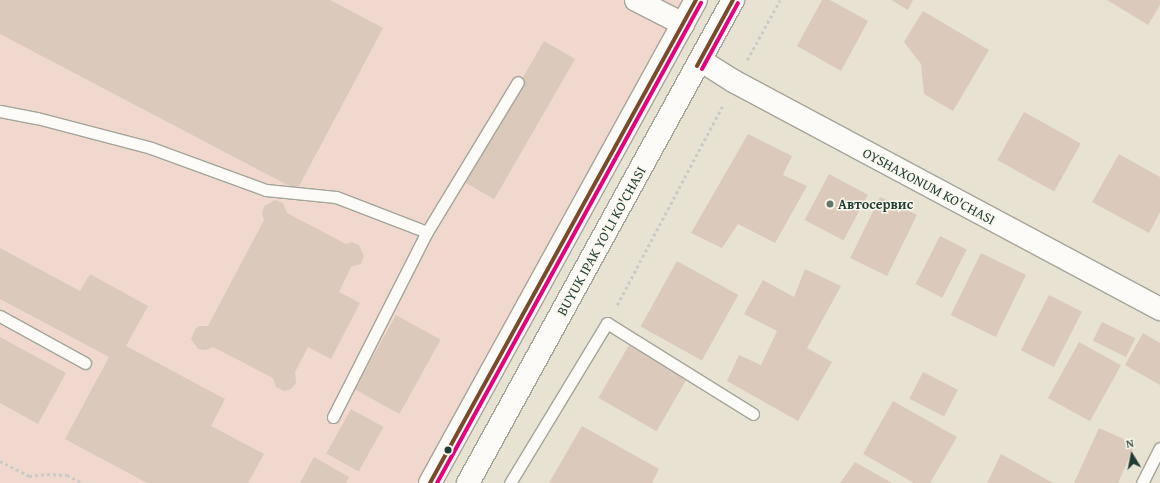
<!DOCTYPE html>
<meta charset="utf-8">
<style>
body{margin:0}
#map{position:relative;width:1160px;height:483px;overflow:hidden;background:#e8e2d2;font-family:"Gentium Book Plus",serif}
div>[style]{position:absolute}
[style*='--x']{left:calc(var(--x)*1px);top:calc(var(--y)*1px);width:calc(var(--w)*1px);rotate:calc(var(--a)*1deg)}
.built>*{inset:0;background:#f0d8ce}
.building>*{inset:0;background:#dbc9bc;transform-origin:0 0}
.path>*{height:2.5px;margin-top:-1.25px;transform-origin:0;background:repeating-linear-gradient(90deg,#cacbc7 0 3px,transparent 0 6px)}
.roads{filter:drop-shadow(1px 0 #a4a59a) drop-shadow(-1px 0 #a4a59a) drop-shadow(0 1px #a4a59a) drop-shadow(0 -1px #a4a59a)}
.lane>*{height:11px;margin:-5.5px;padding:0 5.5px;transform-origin:5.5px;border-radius:5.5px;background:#fcfbf8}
.street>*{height:22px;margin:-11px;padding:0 11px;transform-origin:11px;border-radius:11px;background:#fcfbf8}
.secondary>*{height:22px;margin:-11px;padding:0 11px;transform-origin:11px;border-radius:11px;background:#fcfbf8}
.bus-1>*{height:4px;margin:-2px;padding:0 2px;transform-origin:2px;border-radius:2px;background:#7a4b2a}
.bus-2>*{height:4px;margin:-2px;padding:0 2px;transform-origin:2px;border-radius:2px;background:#e5007d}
.dots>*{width:11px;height:11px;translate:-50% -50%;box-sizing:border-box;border:2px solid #fbf7ec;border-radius:50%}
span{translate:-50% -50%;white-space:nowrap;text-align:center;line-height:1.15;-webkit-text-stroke:3px #fbf7ec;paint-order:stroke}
.street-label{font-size:14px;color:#1f3d34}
.poi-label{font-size:14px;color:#1f3d34;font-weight:700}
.left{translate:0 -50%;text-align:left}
.north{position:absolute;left:1112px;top:435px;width:40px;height:40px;-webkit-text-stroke:3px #fbf7ec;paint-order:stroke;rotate:350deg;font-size:11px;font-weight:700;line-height:16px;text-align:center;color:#1f3d34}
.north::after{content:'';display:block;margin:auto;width:14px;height:18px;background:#1f3d34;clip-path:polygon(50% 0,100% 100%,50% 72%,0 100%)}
</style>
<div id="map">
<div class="built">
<div style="clip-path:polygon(0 0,696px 0,430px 483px,0 483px)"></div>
</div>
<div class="building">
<div style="clip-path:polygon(0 0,330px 0,383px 28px,297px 190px,0 34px)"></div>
<div style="clip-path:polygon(822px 0,830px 0,868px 21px,841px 71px,797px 46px)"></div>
<div style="clip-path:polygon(891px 0,913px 0,908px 10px)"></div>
<div style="clip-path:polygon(1107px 0,1160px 0,1160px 5px,1148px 25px)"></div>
<div style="clip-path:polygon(923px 11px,989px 50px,953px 111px,924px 94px,921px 64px,904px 42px)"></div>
<div style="left:544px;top:41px;width:36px;height:162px;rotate:30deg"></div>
<div style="left:1024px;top:112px;width:65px;height:55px;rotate:29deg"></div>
<div style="clip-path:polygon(748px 134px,792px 156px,783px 175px,807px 186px,775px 243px,738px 224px,722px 248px,691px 233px)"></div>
<div style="clip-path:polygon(1119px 154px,1160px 177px,1160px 212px,1149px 233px,1092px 202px)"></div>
<div style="left:829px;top:174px;width:44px;height:52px;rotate:28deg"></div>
<div style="left:880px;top:197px;width:41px;height:68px;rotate:26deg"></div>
<div style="clip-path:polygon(275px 200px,283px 203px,287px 213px,346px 244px,352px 242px,359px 245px,364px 256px,361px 264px,351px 267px,339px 292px,360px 303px,331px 359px,308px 347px,295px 372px,296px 383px,291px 389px,284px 391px,276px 387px,273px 378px,213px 347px,206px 350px,198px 349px,191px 339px,196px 328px,200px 326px,208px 326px,264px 220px,262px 214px,264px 206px)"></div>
<div style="left:940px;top:236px;width:30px;height:54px;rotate:27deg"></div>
<div style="clip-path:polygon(0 248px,80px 291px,90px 274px,148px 306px,126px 346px,225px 399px,211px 426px,264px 454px,248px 483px,147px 483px,65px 439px,109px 357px,0 299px)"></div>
<div style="left:981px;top:253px;width:50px;height:69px;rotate:26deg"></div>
<div style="left:677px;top:261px;width:70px;height:75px;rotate:29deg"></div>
<div style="clip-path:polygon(805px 269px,841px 286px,807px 348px,832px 362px,798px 421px,727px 381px,739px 355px,761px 365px,777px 331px,744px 314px,763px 280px,794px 297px)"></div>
<div style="left:1049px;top:295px;width:37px;height:62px;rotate:27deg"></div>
<div style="left:396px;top:315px;width:51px;height:85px;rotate:29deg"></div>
<div style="left:1102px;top:322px;width:37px;height:21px;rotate:26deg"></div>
<div style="clip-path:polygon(1143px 333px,1160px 343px,1160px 385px,1125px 365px)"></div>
<div style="clip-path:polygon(0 337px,66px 373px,38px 424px,0 403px)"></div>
<div style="left:1079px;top:342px;width:48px;height:64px;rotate:29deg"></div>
<div style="left:629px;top:345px;width:67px;height:61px;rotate:30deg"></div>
<div style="left:923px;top:372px;width:39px;height:30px;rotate:27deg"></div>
<div style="clip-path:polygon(893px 401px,957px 437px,930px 483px,914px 483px,863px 454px)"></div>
<div style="left:351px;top:409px;width:37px;height:51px;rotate:29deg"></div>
<div style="clip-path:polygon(582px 426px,659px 469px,652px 483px,549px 483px)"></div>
<div style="clip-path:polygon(1099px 428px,1135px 444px,1118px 483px,1074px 483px)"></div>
<div style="clip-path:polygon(1001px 454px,1053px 483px,987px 483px)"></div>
<div style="clip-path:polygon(314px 457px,349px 477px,346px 483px,300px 483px)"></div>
<div style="clip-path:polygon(855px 462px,892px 483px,840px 483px)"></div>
</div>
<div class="path">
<div style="--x:747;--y:60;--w:68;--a:-61.2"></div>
<div style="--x:617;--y:305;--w:226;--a:-62.1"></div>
<div style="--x:0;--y:461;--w:33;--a:27"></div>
<div style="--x:29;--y:476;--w:18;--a:-6"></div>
<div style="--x:47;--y:474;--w:20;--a:3"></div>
<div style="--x:67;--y:475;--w:18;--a:27"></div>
</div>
<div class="roads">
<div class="lane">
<div style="--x:0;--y:111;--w:38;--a:11"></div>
<div style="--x:37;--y:118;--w:118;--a:14.7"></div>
<div style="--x:151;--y:148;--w:122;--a:20.1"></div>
<div style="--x:266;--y:190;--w:70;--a:5.7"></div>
<div style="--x:336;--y:197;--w:97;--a:21"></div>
<div style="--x:0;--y:316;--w:97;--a:28.9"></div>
<div style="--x:333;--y:417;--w:208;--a:-63.1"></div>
<div style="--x:427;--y:232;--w:175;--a:-58.8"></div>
<div style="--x:510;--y:483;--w:187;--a:-58.8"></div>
<div style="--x:607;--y:323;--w:172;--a:31.9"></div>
<div style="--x:1142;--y:483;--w:39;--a:-63"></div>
</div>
<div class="street">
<div style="--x:636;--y:0;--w:53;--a:27.1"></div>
<div style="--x:700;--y:60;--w:41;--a:32.2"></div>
<div style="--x:735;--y:82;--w:482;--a:28.1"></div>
</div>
<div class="secondary">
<div style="--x:430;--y:483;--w:551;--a:-61.16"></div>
<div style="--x:468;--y:483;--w:551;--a:-61.25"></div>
</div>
</div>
<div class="bus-1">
<div style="--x:697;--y:66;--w:75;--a:-61.4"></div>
<div style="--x:430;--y:483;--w:551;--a:-61.16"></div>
</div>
<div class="bus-2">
<div style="--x:702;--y:69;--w:75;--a:-61.4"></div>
<div style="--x:437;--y:483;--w:548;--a:-61.19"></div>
</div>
<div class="dots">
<div style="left:830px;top:204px;background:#65776b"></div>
<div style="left:448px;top:450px;background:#1f3d34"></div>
</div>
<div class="street-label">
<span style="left:929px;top:186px;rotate:28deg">OYSHAXONUM KO'CHASI</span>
<span style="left:601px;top:241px;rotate:-61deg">BUYUK IPAK YO'LI KO'CHASI</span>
</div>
<div class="poi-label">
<span class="left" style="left:838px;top:204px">Автосервис</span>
</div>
<div class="north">N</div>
</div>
